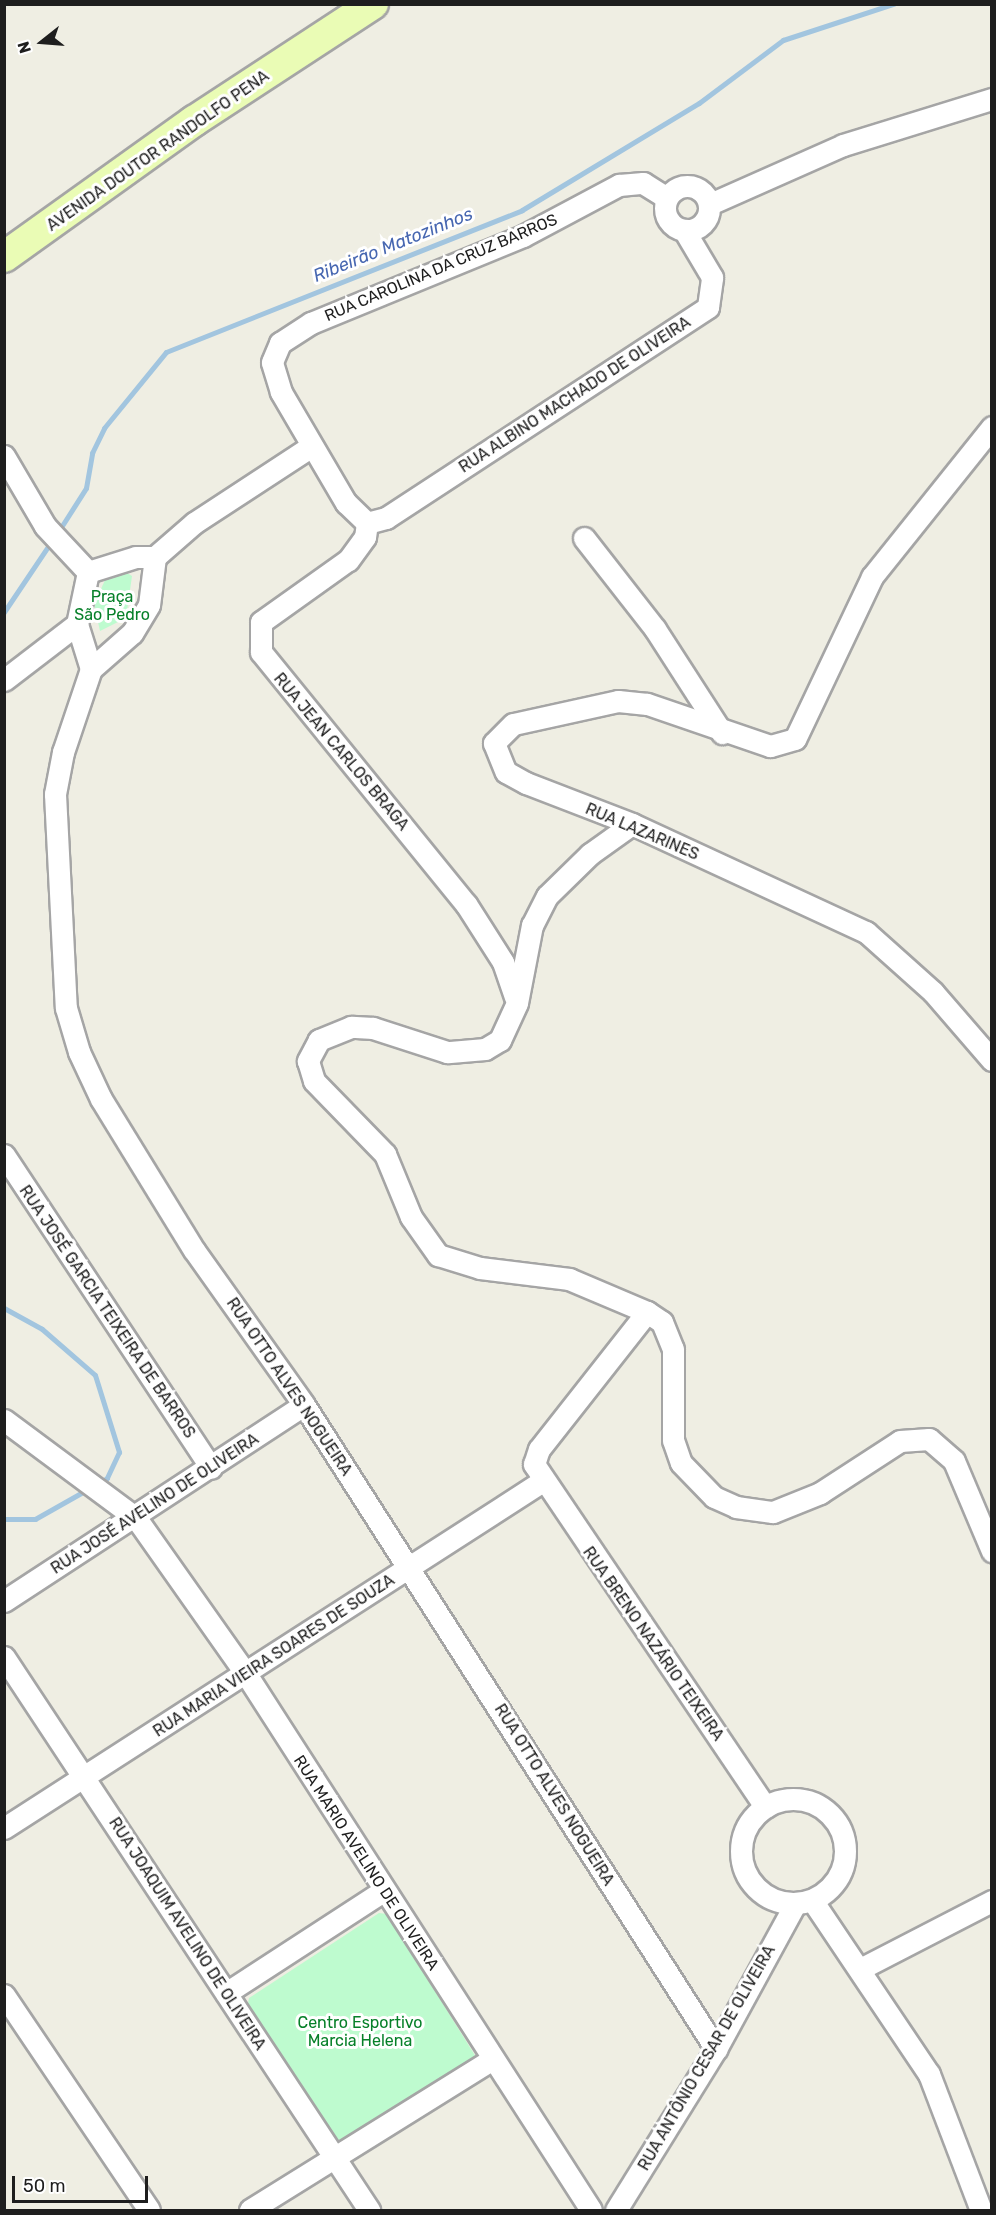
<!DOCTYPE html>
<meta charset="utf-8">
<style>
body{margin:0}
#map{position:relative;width:996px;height:2215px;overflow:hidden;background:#efeee3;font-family:Rubik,sans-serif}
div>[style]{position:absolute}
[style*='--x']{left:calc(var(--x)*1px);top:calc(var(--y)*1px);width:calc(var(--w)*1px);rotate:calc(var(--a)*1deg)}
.park>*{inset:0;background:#befbcf}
.stream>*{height:5px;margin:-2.5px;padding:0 2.5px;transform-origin:2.5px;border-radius:2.5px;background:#a2c5df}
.roads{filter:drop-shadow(2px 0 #a5a5a5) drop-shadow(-2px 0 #a5a5a5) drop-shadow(0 2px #a5a5a5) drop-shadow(0 -2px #a5a5a5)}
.minor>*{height:21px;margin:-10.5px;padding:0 10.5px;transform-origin:10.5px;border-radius:10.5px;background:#fff}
.minor>.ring{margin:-10.5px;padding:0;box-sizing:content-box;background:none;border:21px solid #fff;border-radius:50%}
.secondary>*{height:30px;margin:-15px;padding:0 15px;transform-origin:15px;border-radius:15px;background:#eafcb5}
span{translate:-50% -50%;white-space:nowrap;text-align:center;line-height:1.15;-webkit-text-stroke:6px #fff;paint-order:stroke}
.street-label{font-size:16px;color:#1e1e1e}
.park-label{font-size:16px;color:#078029}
.water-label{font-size:18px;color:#4767b1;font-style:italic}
.frame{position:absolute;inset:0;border:6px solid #1e1e1e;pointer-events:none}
.north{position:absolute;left:12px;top:12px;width:60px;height:60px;-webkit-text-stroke:4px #fff;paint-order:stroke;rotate:253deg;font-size:16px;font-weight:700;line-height:24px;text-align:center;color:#1e1e1e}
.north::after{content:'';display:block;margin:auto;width:21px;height:27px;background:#1e1e1e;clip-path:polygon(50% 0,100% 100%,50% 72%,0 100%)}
.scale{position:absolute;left:12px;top:2176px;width:136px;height:27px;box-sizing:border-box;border:3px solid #1e1e1e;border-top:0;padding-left:8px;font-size:18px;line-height:21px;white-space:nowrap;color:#1e1e1e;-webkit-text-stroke:4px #fff;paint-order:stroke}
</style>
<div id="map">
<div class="park">
<div style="clip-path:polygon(122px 570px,132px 576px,126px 618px,100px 631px,94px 604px,106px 578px)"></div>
<div style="clip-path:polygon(379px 1913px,387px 1914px,476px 2057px,347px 2146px,332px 2145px,246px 2014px,249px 1998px)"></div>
</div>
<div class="stream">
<div style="--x:58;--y:532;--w:52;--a:-57.5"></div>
<div style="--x:86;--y:488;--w:36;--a:-80"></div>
<div style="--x:92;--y:453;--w:28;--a:-64"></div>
<div style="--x:104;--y:428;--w:98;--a:-50.8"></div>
<div style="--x:166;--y:352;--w:383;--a:-21.7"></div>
<div style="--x:522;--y:210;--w:207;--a:-31.2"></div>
<div style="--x:699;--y:103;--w:105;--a:-36.9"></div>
<div style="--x:783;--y:40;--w:116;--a:-18.1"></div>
<div style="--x:4;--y:612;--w:88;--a:-56.1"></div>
<div style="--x:4;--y:1308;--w:43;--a:28.9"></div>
<div style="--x:42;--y:1329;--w:70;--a:41"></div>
<div style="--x:95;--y:1375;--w:81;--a:72.7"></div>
<div style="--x:119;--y:1452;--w:29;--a:115"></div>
<div style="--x:107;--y:1478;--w:9;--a:148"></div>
<div style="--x:4;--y:1519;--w:31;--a:0"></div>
<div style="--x:35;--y:1519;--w:61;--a:-29.5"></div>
</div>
<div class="roads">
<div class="minor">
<div class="ring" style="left:665px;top:186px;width:23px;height:23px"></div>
<div style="--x:710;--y:204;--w:145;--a:-23.9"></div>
<div style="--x:843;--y:145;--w:156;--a:-17.2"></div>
<div style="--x:992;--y:427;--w:192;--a:128.7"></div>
<div style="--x:872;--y:577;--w:179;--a:115.4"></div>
<div style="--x:795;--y:739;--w:26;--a:164"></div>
<div style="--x:770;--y:746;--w:130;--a:-161.1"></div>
<div style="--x:647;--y:704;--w:29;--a:-174"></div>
<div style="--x:618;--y:701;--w:107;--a:167.6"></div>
<div style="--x:513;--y:724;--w:27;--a:135"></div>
<div style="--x:494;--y:743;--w:31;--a:68"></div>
<div style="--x:506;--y:772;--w:23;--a:29"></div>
<div style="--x:526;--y:783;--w:114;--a:21.1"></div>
<div style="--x:632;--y:824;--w:258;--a:24.8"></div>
<div style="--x:866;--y:932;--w:90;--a:41.8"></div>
<div style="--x:933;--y:992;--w:90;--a:49.1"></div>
<div style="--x:4;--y:456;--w:81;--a:59.6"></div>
<div style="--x:45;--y:526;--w:63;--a:46.9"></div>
<div style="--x:367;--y:523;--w:29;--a:-136"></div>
<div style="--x:346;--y:503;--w:129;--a:-120.4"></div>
<div style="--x:281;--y:392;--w:31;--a:-107"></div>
<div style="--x:272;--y:362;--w:21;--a:-67"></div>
<div style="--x:280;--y:343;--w:37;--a:-33"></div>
<div style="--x:311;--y:323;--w:229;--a:-22.3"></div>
<div style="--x:523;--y:236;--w:109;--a:-28"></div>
<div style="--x:619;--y:185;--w:24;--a:-5"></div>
<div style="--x:643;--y:183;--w:28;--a:32"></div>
<div style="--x:367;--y:523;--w:14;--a:98"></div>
<div style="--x:365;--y:537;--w:29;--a:126"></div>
<div style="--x:348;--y:560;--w:107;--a:144.5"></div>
<div style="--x:261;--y:622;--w:30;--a:90"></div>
<div style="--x:261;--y:652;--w:325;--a:50.9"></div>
<div style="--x:466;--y:904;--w:69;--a:57.5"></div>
<div style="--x:503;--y:962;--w:37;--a:71"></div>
<div style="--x:367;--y:523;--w:20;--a:-15"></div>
<div style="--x:386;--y:518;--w:385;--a:-33.2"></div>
<div style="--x:708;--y:307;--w:30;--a:-82"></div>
<div style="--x:712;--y:277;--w:55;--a:-120.8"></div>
<div style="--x:584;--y:538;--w:115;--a:52"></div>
<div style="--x:655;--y:629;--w:124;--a:57.2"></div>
<div style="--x:155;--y:557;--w:52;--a:-41.1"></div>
<div style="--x:194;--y:523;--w:139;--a:-33.2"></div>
<div style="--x:88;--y:572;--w:50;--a:-17.4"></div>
<div style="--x:136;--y:557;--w:19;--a:0"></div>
<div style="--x:155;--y:557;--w:48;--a:97.1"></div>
<div style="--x:149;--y:605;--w:33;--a:121"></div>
<div style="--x:132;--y:633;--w:55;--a:138.7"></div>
<div style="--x:88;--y:572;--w:53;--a:101.9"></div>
<div style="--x:77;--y:624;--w:47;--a:72.7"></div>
<div style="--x:91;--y:669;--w:88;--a:108.6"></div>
<div style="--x:63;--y:752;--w:43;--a:100.8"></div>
<div style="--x:55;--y:794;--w:214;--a:87.1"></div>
<div style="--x:66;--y:1008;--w:46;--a:73.5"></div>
<div style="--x:79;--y:1052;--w:52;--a:64.9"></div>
<div style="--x:101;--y:1099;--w:177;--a:58.4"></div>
<div style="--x:194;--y:1250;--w:190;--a:54.6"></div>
<div style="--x:304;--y:1405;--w:765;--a:57.39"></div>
<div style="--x:4;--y:680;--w:92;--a:-37.5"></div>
<div style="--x:632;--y:824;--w:52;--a:144.5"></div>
<div style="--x:590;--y:854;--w:60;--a:135.7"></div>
<div style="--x:547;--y:896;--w:33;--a:117"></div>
<div style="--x:532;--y:925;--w:79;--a:100.9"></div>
<div style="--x:517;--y:1003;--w:41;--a:114.7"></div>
<div style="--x:500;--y:1040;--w:17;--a:149"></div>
<div style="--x:485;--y:1049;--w:38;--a:175"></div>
<div style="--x:447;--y:1052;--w:78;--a:-162"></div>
<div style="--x:373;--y:1028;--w:22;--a:-177"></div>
<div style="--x:351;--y:1027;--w:35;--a:158"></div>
<div style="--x:319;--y:1040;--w:24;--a:118"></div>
<div style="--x:308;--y:1061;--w:21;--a:73"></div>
<div style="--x:314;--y:1081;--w:102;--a:45.8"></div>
<div style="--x:385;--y:1154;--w:68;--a:67.6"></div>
<div style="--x:411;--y:1217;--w:47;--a:54.6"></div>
<div style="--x:438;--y:1255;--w:44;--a:17.2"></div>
<div style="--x:480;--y:1268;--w:90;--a:7"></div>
<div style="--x:569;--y:1279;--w:85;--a:22.9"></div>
<div style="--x:647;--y:1312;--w:174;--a:128.2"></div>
<div style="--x:539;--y:1449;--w:16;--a:108"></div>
<div style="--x:534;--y:1464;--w:414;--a:56"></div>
<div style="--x:4;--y:1155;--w:375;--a:56.5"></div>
<div style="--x:647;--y:1312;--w:18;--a:34"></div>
<div style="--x:662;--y:1322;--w:29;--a:68"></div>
<div style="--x:673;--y:1349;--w:91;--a:90"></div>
<div style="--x:673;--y:1440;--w:24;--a:71"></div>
<div style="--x:681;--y:1463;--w:47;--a:45.9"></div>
<div style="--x:714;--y:1497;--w:24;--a:24"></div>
<div style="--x:736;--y:1507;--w:37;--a:8"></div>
<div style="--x:773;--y:1512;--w:51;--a:-22"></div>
<div style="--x:820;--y:1493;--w:95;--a:-33"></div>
<div style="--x:900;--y:1441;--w:29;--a:-4"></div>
<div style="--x:929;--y:1439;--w:33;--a:41"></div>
<div style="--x:954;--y:1461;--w:98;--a:67.1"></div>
<div style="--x:4;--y:1420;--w:164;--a:36.6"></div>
<div style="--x:136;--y:1518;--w:191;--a:54.8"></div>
<div style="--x:246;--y:1674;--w:637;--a:57.23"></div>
<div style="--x:4;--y:1601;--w:358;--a:-33.2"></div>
<div style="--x:4;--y:1657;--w:663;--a:56.57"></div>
<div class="ring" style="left:741px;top:1799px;width:83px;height:83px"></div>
<div style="--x:4;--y:1828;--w:639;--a:-32.79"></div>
<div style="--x:812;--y:1900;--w:210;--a:56.1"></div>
<div style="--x:929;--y:2074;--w:146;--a:69.1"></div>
<div style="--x:862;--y:1968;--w:146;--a:-27.3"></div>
<div style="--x:226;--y:1993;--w:187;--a:-33"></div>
<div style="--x:4;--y:1995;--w:259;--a:56"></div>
<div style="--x:250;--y:2210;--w:286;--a:-31.9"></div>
<div style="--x:616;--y:2210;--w:190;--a:-58.2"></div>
<div style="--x:716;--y:2049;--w:165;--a:-61.4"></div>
</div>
<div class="secondary">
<div style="--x:4;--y:257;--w:234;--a:-35.6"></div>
<div style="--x:194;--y:121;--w:214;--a:-33.2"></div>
</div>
</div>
<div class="street-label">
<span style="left:158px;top:151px;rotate:-35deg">AVENIDA DOUTOR RANDOLFO PENA</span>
<span style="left:441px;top:268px;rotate:-23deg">RUA CAROLINA DA CRUZ BARROS</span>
<span style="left:575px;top:395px;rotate:-33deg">RUA ALBINO MACHADO DE OLIVEIRA</span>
<span style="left:341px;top:752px;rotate:50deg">RUA JEAN CARLOS BRAGA</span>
<span style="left:642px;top:832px;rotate:23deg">RUA LAZARINES</span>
<span style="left:107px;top:1312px;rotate:56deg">RUA JOSÉ GARCIA TEIXEIRA DE BARROS</span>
<span style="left:289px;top:1387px;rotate:56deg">RUA OTTO ALVES NOGUEIRA</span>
<span style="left:155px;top:1504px;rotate:-33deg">RUA JOSÉ AVELINO DE OLIVEIRA</span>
<span style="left:653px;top:1644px;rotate:55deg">RUA BRENO NAZÁRIO TEIXEIRA</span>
<span style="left:274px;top:1656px;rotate:-33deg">RUA MARIA VIEIRA SOARES DE SOUZA</span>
<span style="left:554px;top:1795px;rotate:58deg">RUA OTTO ALVES NOGUEIRA</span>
<span style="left:366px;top:1863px;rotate:57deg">RUA MARIO AVELINO DE OLIVEIRA</span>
<span style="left:187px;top:1934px;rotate:57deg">RUA JOAQUIM AVELINO DE OLIVEIRA</span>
<span style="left:707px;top:2058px;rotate:-60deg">RUA ANTÔNIO CESAR DE OLIVEIRA</span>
</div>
<div class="park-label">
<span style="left:112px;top:606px">Praça<br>São Pedro</span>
<span style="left:360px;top:2032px">Centro Esportivo<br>Marcia Helena</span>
</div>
<div class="water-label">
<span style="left:393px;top:245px;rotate:-22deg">Ribeirão Matozinhos</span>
</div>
<div class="frame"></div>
<div class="north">N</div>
<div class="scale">50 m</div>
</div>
